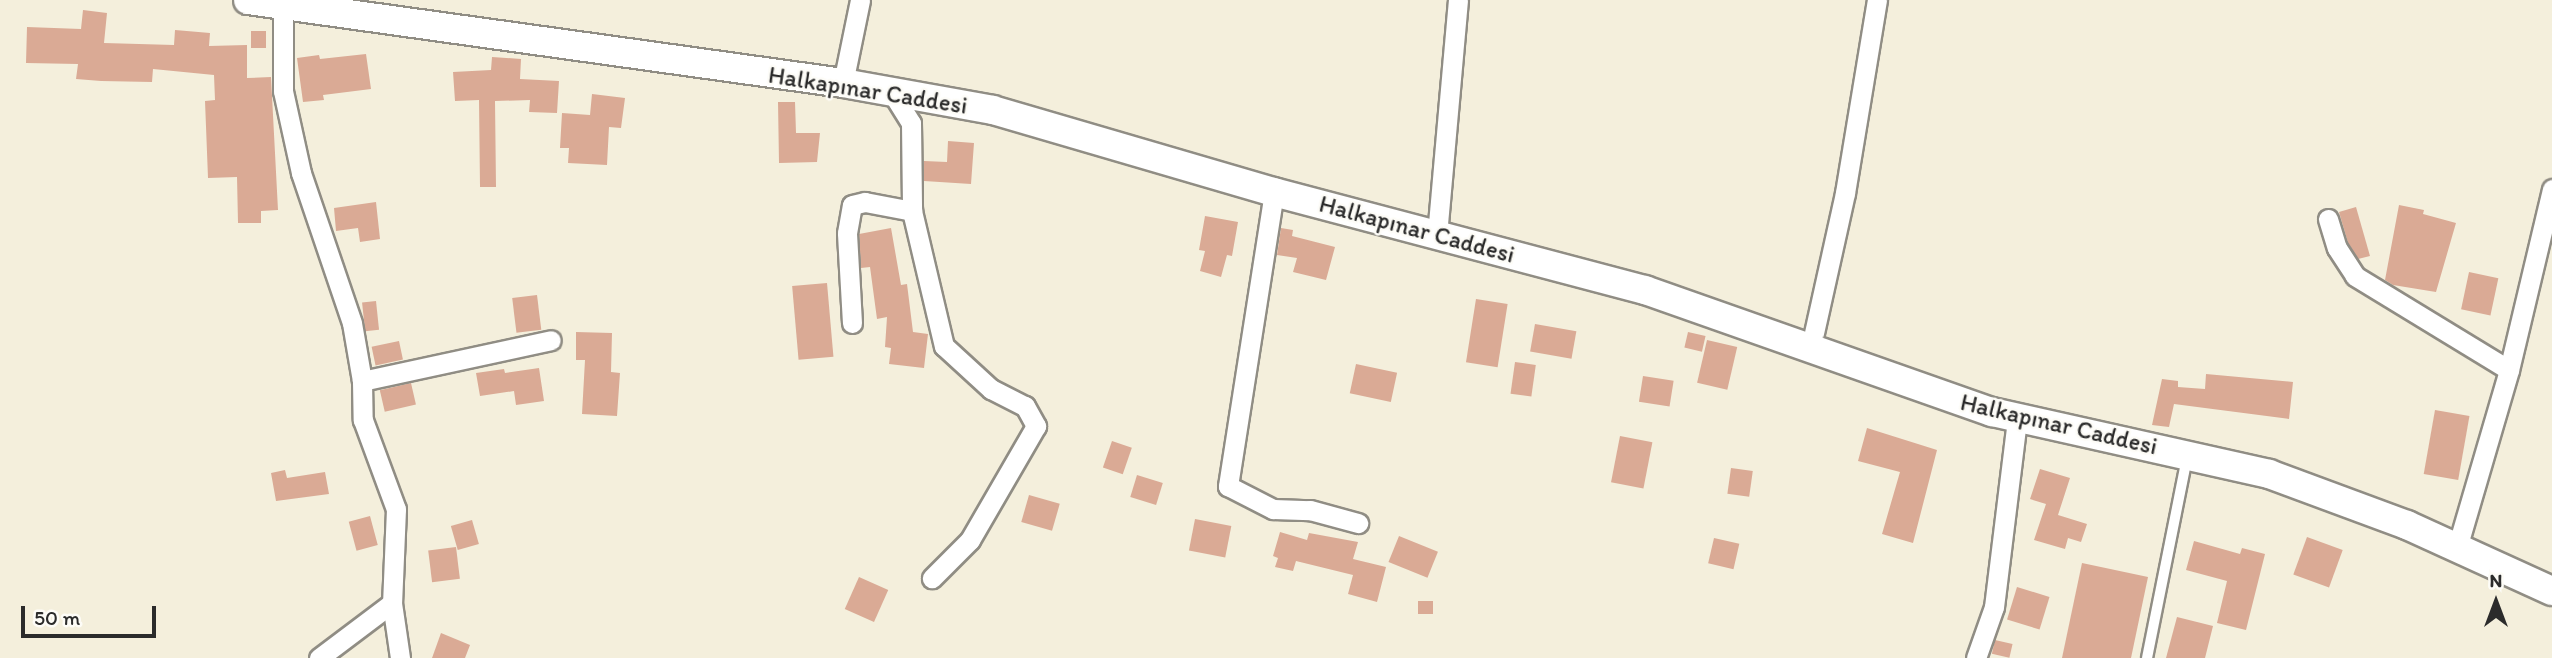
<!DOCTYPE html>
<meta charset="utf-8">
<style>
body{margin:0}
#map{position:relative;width:2552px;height:658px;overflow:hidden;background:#f4efdc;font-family:Itim,sans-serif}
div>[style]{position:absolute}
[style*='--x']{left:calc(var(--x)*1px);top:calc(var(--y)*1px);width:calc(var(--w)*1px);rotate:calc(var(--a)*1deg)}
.building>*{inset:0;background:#daaa95;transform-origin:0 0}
.roads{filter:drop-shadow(2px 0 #908d84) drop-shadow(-2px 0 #908d84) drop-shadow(0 2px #908d84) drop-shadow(0 -2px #908d84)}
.lane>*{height:10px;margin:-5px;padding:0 5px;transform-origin:5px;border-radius:5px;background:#fff}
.street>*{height:19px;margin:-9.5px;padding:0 9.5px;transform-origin:9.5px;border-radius:9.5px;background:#fff}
.secondary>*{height:28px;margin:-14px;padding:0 14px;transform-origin:14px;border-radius:14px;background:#fff}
span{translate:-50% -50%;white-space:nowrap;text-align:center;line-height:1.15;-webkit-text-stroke:5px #fdfcf7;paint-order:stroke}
.street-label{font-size:24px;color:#2b2b2b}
.north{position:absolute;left:2461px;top:567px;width:70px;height:70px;-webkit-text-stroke:5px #fdfcf7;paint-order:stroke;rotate:0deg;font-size:19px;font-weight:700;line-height:28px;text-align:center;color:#2b2b2b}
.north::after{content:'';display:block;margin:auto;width:24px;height:32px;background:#2b2b2b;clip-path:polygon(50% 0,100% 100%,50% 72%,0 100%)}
.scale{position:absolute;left:21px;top:606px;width:135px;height:32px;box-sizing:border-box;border:4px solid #2b2b2b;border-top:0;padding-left:9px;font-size:21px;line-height:24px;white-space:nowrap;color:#2b2b2b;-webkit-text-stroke:5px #fdfcf7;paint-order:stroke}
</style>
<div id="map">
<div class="building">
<div style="clip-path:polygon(83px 10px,107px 13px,104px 43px,174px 45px,175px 30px,210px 33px,209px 46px,247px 45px,247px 78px,271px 77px,278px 210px,261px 211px,261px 223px,238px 223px,237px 177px,208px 178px,205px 101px,215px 100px,214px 75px,153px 69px,152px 82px,101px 81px,76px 79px,78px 64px,26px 63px,27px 27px,81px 29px)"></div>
<div style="left:251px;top:31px;width:15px;height:17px"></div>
<div style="clip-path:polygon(366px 54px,371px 89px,323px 95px,324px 100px,303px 102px,297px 58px,319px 55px,320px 59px)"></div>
<div style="clip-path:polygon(492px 57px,521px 59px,520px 79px,559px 81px,557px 113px,529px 112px,530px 100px,495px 101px,496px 187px,480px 187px,479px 100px,455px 101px,453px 72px,491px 70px)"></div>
<div style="clip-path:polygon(592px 94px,625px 98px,621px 128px,609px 127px,607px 165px,568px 163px,569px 148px,560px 148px,562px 113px,590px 115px)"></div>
<div style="clip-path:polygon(778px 102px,795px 102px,796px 133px,820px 133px,817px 162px,779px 163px)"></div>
<div style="clip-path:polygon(948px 141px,974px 143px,971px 184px,924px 181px,924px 161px,947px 162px)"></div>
<div style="clip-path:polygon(376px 202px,380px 239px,360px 242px,358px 228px,336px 231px,334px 208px)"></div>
<div style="clip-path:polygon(2399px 205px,2424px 210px,2423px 214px,2456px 223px,2436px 292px,2393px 285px,2385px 280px)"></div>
<div style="clip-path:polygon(2356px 207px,2370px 256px,2358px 259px,2348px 243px,2339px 212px)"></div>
<div style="clip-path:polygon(1205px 216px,1238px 222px,1232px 256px,1227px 255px,1221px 277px,1200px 271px,1205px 251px,1199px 250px)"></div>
<div style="clip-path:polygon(891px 228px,901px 285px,907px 284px,913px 332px,928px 334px,924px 368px,889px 364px,891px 348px,885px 347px,887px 317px,877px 319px,870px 267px,861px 268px,859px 234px)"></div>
<div style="clip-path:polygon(1281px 228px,1293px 230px,1292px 236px,1335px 247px,1326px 280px,1293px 272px,1297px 258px,1277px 255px)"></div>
<div style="left:2469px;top:272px;width:30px;height:38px;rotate:12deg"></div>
<div style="left:827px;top:283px;width:74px;height:35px;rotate:85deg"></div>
<div style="left:537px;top:295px;width:35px;height:25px;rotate:83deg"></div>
<div style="left:1476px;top:299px;width:32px;height:64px;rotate:9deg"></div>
<div style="left:376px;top:301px;width:29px;height:14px;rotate:84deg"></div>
<div style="left:1535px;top:324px;width:42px;height:28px;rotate:10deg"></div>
<div style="clip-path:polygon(576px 332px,612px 333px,611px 372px,620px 373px,617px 416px,582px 414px,585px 360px,576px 360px)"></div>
<div style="left:1688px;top:332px;width:18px;height:16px;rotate:13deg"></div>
<div style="left:1707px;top:340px;width:31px;height:44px;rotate:13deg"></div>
<div style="left:399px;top:341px;width:19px;height:28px;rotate:78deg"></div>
<div style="left:1515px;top:362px;width:21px;height:32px;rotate:8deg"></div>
<div style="left:1356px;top:364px;width:42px;height:30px;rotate:12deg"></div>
<div style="clip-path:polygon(539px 368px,544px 401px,516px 405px,514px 391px,480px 396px,476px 373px,504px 369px,505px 373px)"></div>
<div style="clip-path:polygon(2206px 374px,2293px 382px,2289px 419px,2174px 404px,2169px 427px,2152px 425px,2162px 379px,2178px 381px,2178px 387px,2205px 389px)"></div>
<div style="left:1643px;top:376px;width:31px;height:26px;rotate:9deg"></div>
<div style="left:411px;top:383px;width:22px;height:32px;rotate:77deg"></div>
<div style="left:2435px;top:410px;width:35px;height:65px;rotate:10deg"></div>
<div style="clip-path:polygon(1867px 428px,1937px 450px,1913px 543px,1882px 534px,1900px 472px,1858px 461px)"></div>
<div style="left:1620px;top:436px;width:33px;height:47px;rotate:11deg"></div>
<div style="left:1112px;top:441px;width:21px;height:28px;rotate:19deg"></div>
<div style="left:1731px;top:468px;width:22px;height:26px;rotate:8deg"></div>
<div style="clip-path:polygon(2040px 469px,2070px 478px,2058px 515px,2087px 524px,2081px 542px,2068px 538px,2065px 549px,2034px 540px,2046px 504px,2030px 499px)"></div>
<div style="clip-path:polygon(285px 470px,287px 478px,325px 472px,329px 494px,276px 501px,271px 473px)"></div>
<div style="left:1137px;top:475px;width:27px;height:23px;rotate:17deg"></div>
<div style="left:1029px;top:495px;width:32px;height:28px;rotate:16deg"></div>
<div style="left:370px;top:516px;width:30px;height:22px;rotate:75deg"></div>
<div style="left:1195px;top:519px;width:37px;height:32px;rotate:11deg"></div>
<div style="left:472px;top:520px;width:25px;height:22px;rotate:74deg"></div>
<div style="clip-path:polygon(1280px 532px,1307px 540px,1309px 533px,1358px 542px,1353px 559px,1386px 567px,1377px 602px,1348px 594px,1353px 575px,1296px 561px,1293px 571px,1275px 567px,1278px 558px,1273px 556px)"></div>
<div style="left:1399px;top:536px;width:42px;height:28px;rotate:22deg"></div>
<div style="left:2307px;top:537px;width:38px;height:40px;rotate:20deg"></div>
<div style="left:1714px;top:538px;width:26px;height:26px;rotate:13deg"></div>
<div style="clip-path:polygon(2194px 541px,2240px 554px,2242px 548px,2265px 554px,2246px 630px,2217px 623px,2227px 581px,2186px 570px)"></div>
<div style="left:456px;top:547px;width:32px;height:28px;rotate:83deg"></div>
<div style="clip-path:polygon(2082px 563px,2148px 577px,2131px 658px,2062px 658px)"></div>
<div style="left:859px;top:577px;width:32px;height:35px;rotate:24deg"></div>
<div style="left:2017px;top:587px;width:34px;height:34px;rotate:17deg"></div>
<div style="left:1418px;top:601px;width:15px;height:13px"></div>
<div style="clip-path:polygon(2177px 617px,2213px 626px,2205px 658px,2166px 658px)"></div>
<div style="clip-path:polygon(441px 633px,470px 645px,465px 658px,432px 658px)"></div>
<div style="left:1995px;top:640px;width:18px;height:14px;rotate:13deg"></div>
</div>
<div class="roads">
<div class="lane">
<div style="--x:2147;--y:658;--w:205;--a:-78.7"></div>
</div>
<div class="street">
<div style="--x:287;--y:0;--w:7;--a:124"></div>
<div style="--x:283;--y:6;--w:85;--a:90"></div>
<div style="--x:283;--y:91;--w:84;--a:77.6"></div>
<div style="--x:301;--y:173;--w:158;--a:71.2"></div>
<div style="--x:352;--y:323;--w:59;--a:80.2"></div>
<div style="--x:362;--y:381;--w:39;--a:89"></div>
<div style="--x:363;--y:420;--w:95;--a:69.7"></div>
<div style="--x:396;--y:509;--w:94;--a:92.4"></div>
<div style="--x:392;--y:603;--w:56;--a:81.7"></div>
<div style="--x:843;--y:83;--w:85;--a:-78.4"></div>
<div style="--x:891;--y:91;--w:38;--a:58"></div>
<div style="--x:911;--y:123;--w:88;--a:89.3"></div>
<div style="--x:912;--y:211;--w:139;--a:76.7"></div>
<div style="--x:944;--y:346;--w:64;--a:42.5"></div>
<div style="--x:991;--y:389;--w:38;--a:27"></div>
<div style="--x:1025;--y:406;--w:23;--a:61"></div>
<div style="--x:1036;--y:426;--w:132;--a:120.1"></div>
<div style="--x:970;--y:540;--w:54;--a:135"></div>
<div style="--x:1274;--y:192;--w:298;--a:98.9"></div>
<div style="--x:1228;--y:486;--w:51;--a:27.1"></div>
<div style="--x:1273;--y:509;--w:37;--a:2"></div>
<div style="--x:1310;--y:510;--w:50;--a:15.2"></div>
<div style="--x:2328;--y:219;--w:30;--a:73"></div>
<div style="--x:2337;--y:248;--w:33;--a:57"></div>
<div style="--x:2355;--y:276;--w:180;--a:31.4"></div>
<div style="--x:1437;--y:235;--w:236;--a:-84.9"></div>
<div style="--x:852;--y:323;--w:90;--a:-93.2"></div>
<div style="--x:847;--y:233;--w:28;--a:-80"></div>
<div style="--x:852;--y:205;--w:13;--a:-13"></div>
<div style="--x:865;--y:202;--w:48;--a:10.8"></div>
<div style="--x:1814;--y:333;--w:143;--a:-77.5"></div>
<div style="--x:1845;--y:193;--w:196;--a:-80.6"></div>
<div style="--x:362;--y:381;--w:193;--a:-12.2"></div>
<div style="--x:2457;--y:548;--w:185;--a:-73.7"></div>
<div style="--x:2509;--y:370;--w:186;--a:-76.6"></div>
<div style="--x:319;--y:658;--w:91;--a:-37"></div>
<div style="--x:1976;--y:658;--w:54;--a:-70.6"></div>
<div style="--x:1994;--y:607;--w:189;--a:-83"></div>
</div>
<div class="secondary">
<div style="--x:248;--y:0;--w:601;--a:7.94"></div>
<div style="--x:843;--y:83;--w:152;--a:10.2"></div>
<div style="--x:993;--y:110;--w:293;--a:16.3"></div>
<div style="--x:1274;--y:192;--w:384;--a:14.8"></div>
<div style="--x:1645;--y:290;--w:368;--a:19.4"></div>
<div style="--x:1992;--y:412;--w:284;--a:12.6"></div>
<div style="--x:2269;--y:474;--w:147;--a:20.3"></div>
<div style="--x:2407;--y:525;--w:159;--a:24.5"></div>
</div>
</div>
<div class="street-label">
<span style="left:868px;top:90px;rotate:9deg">Halkapınar Caddesi</span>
<span style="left:1417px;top:229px;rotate:15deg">Halkapınar Caddesi</span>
<span style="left:2059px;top:424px;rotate:13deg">Halkapınar Caddesi</span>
</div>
<div class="north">N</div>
<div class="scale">50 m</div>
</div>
